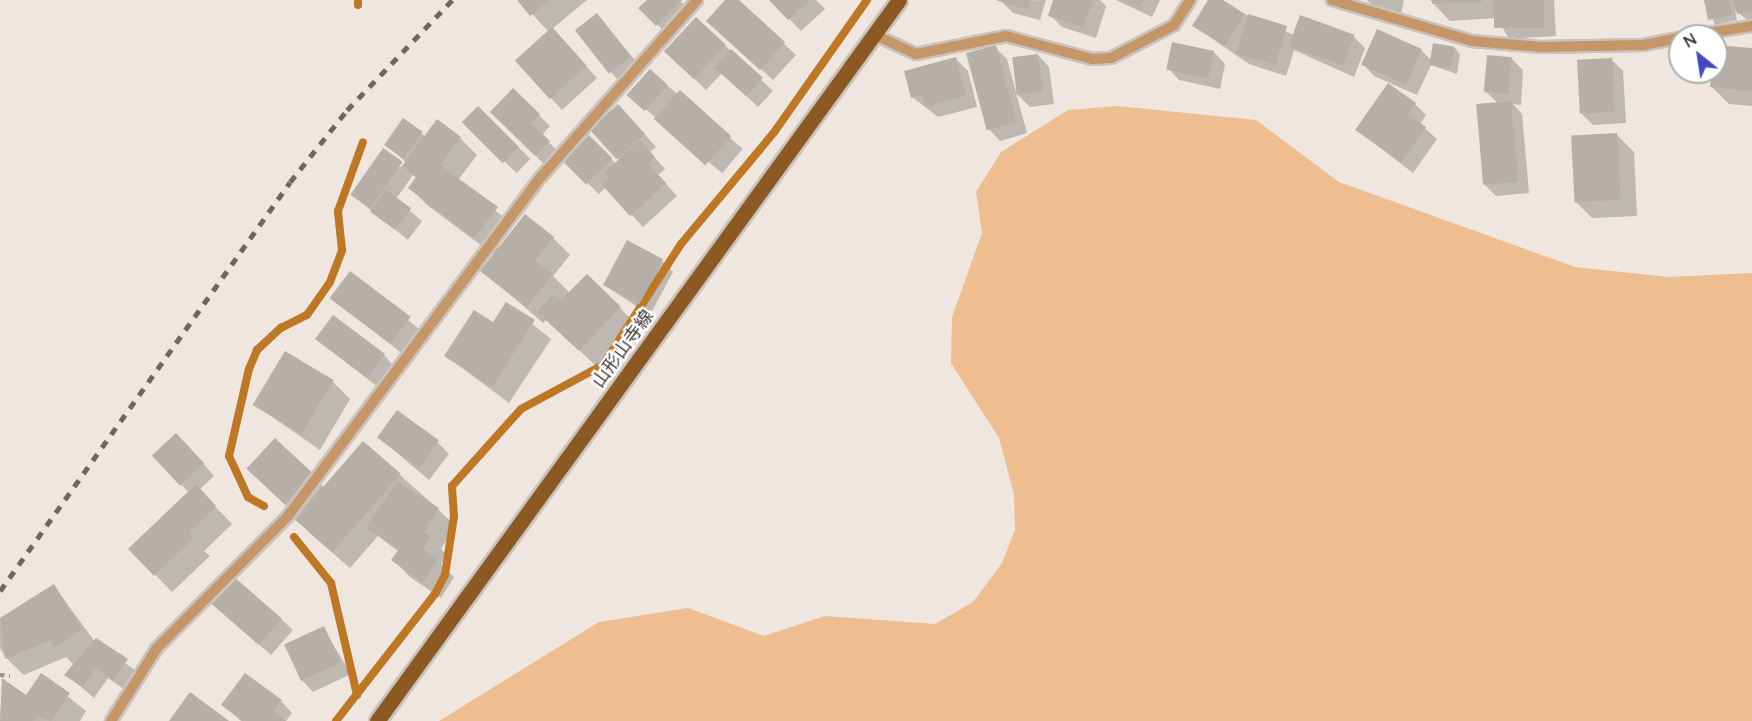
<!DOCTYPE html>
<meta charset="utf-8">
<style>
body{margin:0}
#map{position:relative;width:1752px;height:721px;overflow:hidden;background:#eee6df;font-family:Quicksand,"Noto Sans JP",sans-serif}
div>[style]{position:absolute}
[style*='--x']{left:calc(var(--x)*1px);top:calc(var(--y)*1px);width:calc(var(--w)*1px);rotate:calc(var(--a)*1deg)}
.green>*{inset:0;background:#efbe90}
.shadow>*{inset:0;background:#0003;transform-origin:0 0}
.stream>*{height:8px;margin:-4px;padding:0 4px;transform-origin:4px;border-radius:4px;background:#be7825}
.building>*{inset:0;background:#b6afa8;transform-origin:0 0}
.path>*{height:4px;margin-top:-2px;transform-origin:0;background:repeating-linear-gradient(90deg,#98928d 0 4.5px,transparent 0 9px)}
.roads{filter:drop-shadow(2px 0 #cac3bd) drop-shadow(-2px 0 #cac3bd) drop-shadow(0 2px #cac3bd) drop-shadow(0 -2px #cac3bd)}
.service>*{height:10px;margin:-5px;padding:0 5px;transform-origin:5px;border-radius:5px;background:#c59667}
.primary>*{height:15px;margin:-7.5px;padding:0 7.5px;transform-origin:7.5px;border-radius:7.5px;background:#8b5921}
.rail>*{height:4.5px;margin-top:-2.25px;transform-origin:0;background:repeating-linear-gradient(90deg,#6c6763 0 8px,transparent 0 16px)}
span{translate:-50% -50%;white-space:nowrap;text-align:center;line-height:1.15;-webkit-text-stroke:4.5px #fff;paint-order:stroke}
.street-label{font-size:18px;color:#3a3734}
.north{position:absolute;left:1668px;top:24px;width:60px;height:60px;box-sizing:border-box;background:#fff;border:2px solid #b0afae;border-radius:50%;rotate:330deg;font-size:16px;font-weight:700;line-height:24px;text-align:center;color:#3a3734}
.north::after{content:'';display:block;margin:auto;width:21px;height:27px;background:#4348bd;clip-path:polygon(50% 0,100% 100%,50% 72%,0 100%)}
</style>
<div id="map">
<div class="green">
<div style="clip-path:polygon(1117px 106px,1256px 120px,1339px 182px,1575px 267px,1668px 277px,1752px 273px,1752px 721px,439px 721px,599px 622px,688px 608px,764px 636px,825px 616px,935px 624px,973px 602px,1002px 563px,1015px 530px,1014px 494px,999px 438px,951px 363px,952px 317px,982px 233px,976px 192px,1001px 152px,1068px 110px)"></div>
</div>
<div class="shadow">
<div style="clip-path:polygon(519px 0,587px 0,552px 29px,597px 78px,562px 110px,551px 98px,549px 32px)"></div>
<div style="clip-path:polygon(649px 0,679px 0,692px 13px,669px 36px,641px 8px)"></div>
<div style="clip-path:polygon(727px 0,737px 0,796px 55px,773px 80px,719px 32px)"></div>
<div style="clip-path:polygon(771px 0,816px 0,825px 9px,801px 31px)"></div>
<div style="clip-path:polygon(1046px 0,1040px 20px,1013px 13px,1001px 1px)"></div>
<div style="clip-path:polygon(1055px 0,1100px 0,1106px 6px,1096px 38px,1062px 27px,1050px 15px)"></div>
<div style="clip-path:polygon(1116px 0,1160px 0,1152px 17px)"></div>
<div style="clip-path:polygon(1210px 0,1294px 35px,1353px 36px,1365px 48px,1354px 77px,1294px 50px,1286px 76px,1249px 64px,1194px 26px)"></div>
<div style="clip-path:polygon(1367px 0,1404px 0,1401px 15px,1377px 11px)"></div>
<div style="clip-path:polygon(1430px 0,1554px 0,1556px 36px,1509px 39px,1497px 18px,1450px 21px)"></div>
<div style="clip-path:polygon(1706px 0,1752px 0,1752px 24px,1735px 10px,1737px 20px,1715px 25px)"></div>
<div style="left:597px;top:15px;width:70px;height:26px;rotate:50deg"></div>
<div style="clip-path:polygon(697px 19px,773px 91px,758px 107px,722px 73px,706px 90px,666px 51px)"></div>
<div style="clip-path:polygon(995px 47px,1007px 59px,1016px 92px,1038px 55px,1049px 67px,1054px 104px,1030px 107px,1016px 93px,1027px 133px,1000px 141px,989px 129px)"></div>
<div style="clip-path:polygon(1455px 48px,1460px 54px,1457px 74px,1431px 65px,1417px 95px,1374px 76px,1363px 64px,1421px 50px,1432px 61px)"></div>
<div style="clip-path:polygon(1752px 49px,1752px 106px,1729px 104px,1712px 87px)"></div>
<div style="clip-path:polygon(1214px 52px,1225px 64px,1220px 89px,1179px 80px,1168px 68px)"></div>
<div style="clip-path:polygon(1511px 58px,1523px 70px,1521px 105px,1513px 104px,1522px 114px,1529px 193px,1496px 196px,1484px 184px,1498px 103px,1486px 92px)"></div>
<div style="clip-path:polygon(956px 59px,968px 71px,977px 107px,938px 117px,912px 97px)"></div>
<div style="clip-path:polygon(1612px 60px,1623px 71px,1626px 123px,1593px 125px,1582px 114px)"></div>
<div style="left:650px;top:71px;width:121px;height:32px;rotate:40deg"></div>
<div style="clip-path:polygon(513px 90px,550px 126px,542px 135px,560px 154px,547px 167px,492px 112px)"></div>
<div style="clip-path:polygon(1415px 104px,1426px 115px,1420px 124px,1437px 139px,1413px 173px,1357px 130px)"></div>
<div style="left:478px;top:108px;width:73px;height:20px;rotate:44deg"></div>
<div style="clip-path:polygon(630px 118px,656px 147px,650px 152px,665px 169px,658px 175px,677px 196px,643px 227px,606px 187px,599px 194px,565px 161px,589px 137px,616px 164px,620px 161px,592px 129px)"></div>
<div style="clip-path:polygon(403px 120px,426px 137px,460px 138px,477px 155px,458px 180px,513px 225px,496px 248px,553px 238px,570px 255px,553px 276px,570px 293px,620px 308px,637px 325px,597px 367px,547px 319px,543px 323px,482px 270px,494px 255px,427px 205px,410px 188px,417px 179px,413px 175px,396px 199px,422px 221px,408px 240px,351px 194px,407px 163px,385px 144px)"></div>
<div style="clip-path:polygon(1617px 135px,1634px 152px,1637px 216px,1592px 218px,1575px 201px)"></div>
<div style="clip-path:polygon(662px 261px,673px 272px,650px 315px,604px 285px)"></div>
<div style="left:350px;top:273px;width:91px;height:30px;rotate:39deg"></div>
<div style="clip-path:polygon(507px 304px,551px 339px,509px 403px,446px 356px,494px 324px)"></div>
<div style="clip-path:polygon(317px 339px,384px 355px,395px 367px,379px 388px)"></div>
<div style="clip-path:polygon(333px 382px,350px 399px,320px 450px,255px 405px)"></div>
<div style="clip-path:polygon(378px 437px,438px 443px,449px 454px,429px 480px)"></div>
<div style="clip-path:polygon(275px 440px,324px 487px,400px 475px,438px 509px,455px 526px,441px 549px,447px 555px,441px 564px,454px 577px,441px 598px,410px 577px,393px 560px,399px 552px,378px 536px,350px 568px,313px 536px,296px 519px,302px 512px,296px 515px,248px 468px)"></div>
<div style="clip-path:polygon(188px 446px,214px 476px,199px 490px,232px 524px,204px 551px,210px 556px,172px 592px,130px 549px,189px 493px,154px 455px)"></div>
<div style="clip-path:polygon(54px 586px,95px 642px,138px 672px,125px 690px,108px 678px,94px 698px,66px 674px,73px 664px,66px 657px,24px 675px,6px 658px,0 648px,0 619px)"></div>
<div style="clip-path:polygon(225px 615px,281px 619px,293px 630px,271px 655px)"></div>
<div style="clip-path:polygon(323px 628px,351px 674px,313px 692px,302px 680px)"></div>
<div style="clip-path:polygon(41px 675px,86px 711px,80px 721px,0 721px,3px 680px,26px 697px)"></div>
<div style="clip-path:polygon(281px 701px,292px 713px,286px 721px,241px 721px,223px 705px)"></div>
</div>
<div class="stream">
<div style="--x:358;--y:0;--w:5;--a:90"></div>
<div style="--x:264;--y:506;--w:18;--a:-151"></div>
<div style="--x:248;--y:497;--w:45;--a:-114.9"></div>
<div style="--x:229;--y:456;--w:89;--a:-77.1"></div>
<div style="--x:249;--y:369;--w:21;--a:-67"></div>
<div style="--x:257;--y:350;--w:33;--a:-43"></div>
<div style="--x:281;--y:328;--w:29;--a:-27"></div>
<div style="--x:307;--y:315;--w:40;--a:-55.1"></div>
<div style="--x:330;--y:282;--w:34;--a:-69"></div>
<div style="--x:342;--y:250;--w:39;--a:-96"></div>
<div style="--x:338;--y:211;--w:73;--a:-70.1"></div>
<div style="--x:294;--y:537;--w:59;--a:51.2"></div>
<div style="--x:331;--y:583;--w:115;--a:76.9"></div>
<div style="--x:336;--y:721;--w:161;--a:-52.1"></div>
<div style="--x:435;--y:594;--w:21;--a:-62"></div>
<div style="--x:445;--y:575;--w:60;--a:-81.3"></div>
<div style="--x:454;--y:516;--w:30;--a:-94"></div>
<div style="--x:452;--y:486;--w:103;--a:-48.1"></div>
<div style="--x:521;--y:409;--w:93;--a:-28.2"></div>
<div style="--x:603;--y:365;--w:144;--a:-57.2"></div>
<div style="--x:681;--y:244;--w:147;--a:-50.2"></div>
<div style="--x:775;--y:131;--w:160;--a:-54.9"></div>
</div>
<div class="building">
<div style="clip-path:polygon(517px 0,550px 0,530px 16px)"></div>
<div style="clip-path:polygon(647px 0,682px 0,656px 26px,638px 8px)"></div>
<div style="clip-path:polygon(725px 0,739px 0,785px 42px,760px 70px,706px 21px)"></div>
<div style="clip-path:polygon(769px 0,810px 0,788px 20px)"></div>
<div style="clip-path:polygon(996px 0,1031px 0,1028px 10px)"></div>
<div style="clip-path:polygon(1053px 0,1093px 0,1084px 27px,1048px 16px)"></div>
<div style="clip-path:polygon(1126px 0,1143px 0,1140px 7px)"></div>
<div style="clip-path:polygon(1208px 0,1223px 0,1245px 14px,1225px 46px,1192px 26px)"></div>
<div style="clip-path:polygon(1432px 0,1482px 0,1482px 2px,1432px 4px)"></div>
<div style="left:1494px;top:0;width:50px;height:28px"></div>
<div style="clip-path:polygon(1704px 0,1729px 0,1732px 15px,1708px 20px)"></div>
<div style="clip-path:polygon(1734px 0,1752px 0,1752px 11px,1737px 14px)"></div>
<div style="left:597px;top:13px;width:55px;height:28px;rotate:52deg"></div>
<div style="left:1248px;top:14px;width:41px;height:41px;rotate:17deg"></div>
<div style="left:1300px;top:15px;width:58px;height:33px;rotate:20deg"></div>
<div style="left:696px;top:17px;width:41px;height:47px;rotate:43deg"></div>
<div style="left:552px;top:27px;width:52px;height:50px;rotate:48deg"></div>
<div style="left:1377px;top:29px;width:49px;height:39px;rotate:24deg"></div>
<div style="left:1172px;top:42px;width:43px;height:28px;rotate:12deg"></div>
<div style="left:1433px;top:43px;width:22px;height:22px;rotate:10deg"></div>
<div style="left:996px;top:45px;width:80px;height:31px;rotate:75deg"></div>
<div style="clip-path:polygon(1716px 45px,1752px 48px,1752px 91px,1710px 87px)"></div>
<div style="left:731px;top:49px;width:43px;height:25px;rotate:42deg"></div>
<div style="left:1038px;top:54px;width:38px;height:26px;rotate:83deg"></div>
<div style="left:1487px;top:55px;width:25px;height:37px;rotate:5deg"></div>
<div style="clip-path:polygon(956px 57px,966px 96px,925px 107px,922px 94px,911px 98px,904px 71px)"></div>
<div style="left:1612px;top:58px;width:54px;height:35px;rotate:87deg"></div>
<div style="left:650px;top:69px;width:24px;height:35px;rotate:42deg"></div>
<div style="clip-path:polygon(1388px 83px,1416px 103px,1408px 114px,1426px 127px,1401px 162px,1355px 130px)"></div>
<div style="clip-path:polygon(513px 88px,540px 114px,531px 123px,550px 141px,535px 156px,490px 112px)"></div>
<div style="left:680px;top:90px;width:69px;height:39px;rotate:42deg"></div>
<div style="left:1511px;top:101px;width:81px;height:35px;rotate:85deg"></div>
<div style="left:618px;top:104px;width:40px;height:38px;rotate:48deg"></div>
<div style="left:478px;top:106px;width:58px;height:23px;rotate:45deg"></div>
<div style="left:403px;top:118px;width:24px;height:33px;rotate:35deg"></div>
<div style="clip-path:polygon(437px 119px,461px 137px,440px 165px,498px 207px,474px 238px,408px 188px,416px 177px,402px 166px)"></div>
<div style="left:1617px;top:133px;width:67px;height:46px;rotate:87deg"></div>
<div style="left:589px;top:135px;width:33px;height:37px;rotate:45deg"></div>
<div style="clip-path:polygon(640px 140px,655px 157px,648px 163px,666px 183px,630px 216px,601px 184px,609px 177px,605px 172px)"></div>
<div style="left:383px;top:148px;width:24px;height:57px;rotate:35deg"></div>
<div style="left:386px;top:190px;width:31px;height:27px;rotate:36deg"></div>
<div style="clip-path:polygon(525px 214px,554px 237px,535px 260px,553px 274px,526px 307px,480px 271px)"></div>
<div style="left:627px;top:240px;width:41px;height:51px;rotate:28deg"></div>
<div style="left:350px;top:271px;width:76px;height:34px;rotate:37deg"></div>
<div style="clip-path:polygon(587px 274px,621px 307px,579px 351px,537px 312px,554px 294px,561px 300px)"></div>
<div style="clip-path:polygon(506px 302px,535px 320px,492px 387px,444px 356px,474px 310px,493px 322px)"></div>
<div style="left:333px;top:315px;width:65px;height:30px;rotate:37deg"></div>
<div style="left:285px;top:351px;width:57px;height:63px;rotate:31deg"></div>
<div style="left:397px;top:410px;width:52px;height:34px;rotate:36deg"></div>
<div style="left:176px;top:433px;width:41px;height:33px;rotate:47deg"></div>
<div style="left:275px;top:438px;width:52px;height:42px;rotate:43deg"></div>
<div style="left:363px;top:441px;width:50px;height:104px;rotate:41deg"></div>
<div style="clip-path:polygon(397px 481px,439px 508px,424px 532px,431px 537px,423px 549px,438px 559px,423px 582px,391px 560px,399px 549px,366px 527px)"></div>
<div style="clip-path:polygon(196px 484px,216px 506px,189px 533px,194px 538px,154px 576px,128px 549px)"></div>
<div style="left:234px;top:577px;width:63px;height:35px;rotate:41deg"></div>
<div style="clip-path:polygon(54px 584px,82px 629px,54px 647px,50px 640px,5px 659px,0 618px)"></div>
<div style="left:324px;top:626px;width:40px;height:44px;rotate:65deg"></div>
<div style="clip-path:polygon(96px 638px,128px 659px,113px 680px,96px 668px,82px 687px,64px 675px)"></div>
<div style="clip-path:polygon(41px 673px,70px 693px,51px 721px,37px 716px,33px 721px,0 721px,2px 678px,26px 695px)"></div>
<div style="clip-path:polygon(245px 673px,282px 700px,273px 711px,286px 721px,243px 721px,221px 705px)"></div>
<div style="clip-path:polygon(190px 692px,229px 721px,169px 721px)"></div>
</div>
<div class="path">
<div style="--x:0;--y:675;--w:10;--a:6"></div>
</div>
<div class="roads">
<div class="service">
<div style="--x:1332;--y:0;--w:146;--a:16.3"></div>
<div style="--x:1472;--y:41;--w:69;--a:5"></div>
<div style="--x:1541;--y:47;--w:102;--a:-1.1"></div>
<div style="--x:1643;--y:45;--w:38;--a:-11"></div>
<div style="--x:875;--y:35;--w:45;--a:24.9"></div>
<div style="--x:916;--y:54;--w:92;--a:-11.3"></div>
<div style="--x:1006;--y:36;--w:89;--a:15"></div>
<div style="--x:1092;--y:59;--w:19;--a:-3"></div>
<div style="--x:1111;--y:58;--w:71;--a:-27.6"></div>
<div style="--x:1174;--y:25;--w:30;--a:-57"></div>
<div style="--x:1690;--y:36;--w:63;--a:-9.2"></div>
<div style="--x:111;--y:721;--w:86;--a:-57.8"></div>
<div style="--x:157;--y:648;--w:186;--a:-45.2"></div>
<div style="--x:288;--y:516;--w:423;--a:-53.3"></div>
<div style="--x:541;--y:177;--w:236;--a:-48.6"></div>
</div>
<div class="primary">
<div style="--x:377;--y:721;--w:890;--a:-54.1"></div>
</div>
</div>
<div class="rail">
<div style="--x:0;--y:591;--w:501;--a:-54.66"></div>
<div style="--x:290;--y:182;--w:92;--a:-51.6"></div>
<div style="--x:347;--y:110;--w:152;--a:-46.3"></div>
</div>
<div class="street-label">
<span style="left:623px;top:349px;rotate:-54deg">山形山寺線</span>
</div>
<div class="north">N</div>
</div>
